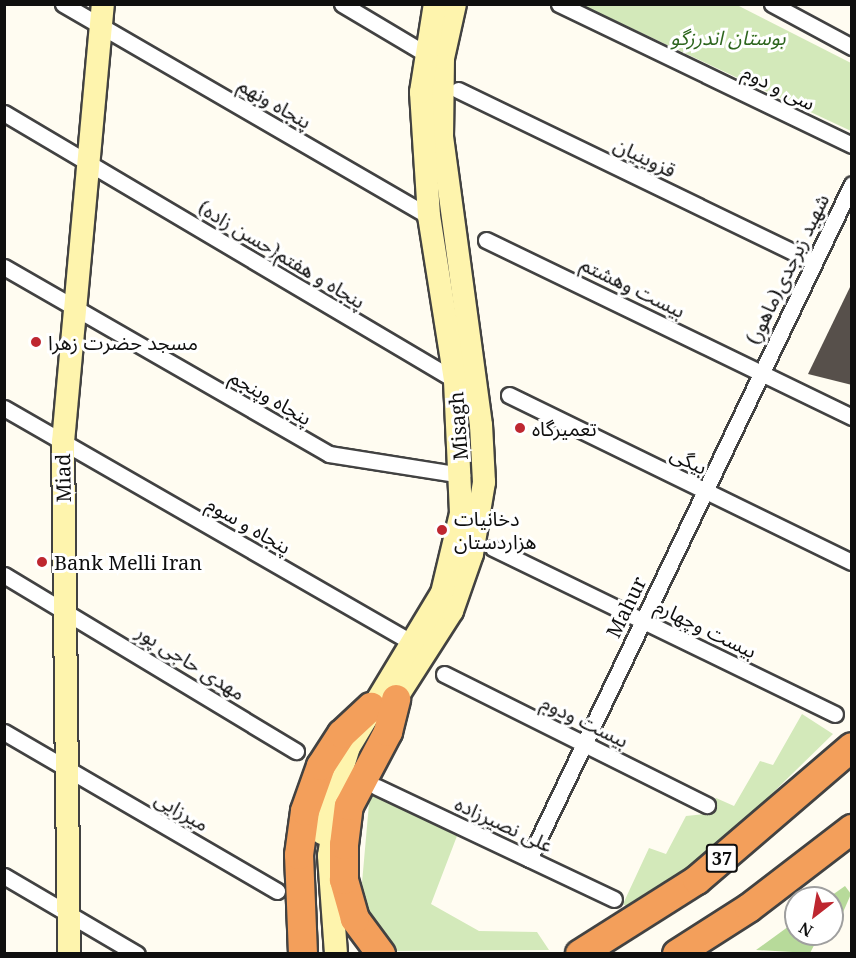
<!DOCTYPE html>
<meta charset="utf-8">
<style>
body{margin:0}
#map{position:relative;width:856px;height:958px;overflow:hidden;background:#fffcf1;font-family:"Noto Serif","Noto Sans Arabic",serif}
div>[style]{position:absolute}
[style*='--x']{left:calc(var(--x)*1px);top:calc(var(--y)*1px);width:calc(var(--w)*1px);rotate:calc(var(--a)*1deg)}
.green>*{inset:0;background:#d3e9ba}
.forest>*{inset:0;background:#b7da9a}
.building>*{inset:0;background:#57504b}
.roads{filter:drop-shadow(2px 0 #424242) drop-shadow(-2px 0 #424242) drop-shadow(0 2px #424242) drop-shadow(0 -2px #424242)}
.street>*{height:15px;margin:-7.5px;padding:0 7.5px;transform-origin:7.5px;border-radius:7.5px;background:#fff}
.secondary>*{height:22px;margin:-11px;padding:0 11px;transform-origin:11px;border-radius:11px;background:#fef4ad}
.highway>*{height:28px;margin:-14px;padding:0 14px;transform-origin:14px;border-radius:14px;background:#f39f5b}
.dots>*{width:16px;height:16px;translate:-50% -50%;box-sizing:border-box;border:3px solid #fff;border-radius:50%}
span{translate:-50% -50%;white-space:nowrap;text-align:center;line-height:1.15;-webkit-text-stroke:6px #fff;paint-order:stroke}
.shield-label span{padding:2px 4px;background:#fff;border:2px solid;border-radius:4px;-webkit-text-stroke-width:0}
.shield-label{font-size:18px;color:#0f0f0f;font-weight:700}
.park-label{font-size:20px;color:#2e661f;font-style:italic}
.street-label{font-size:20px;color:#0f0f0f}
.poi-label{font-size:20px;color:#0f0f0f}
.left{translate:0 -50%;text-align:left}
.frame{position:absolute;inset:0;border:6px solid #0f0f0f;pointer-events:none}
.north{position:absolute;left:784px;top:886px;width:60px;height:60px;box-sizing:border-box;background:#fff;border:2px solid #9f9f9f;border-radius:50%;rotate:211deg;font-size:16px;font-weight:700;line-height:24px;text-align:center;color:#0f0f0f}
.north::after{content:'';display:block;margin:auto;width:21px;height:27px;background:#be2730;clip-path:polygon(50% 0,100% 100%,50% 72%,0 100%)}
</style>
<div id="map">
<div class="green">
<div style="clip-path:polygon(582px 5px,737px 5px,851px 63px,851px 131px)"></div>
<div style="clip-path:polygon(802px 714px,833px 734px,705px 859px,634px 912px,623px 904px,649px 848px,666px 854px,686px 816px,705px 814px,716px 798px,734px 806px,760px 761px,773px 765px)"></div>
<div style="clip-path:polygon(370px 792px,457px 836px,431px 904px,479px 931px,537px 932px,549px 950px,392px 951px,368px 918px,362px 883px)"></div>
</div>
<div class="forest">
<div style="clip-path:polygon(845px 886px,851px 894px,834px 933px,828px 898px)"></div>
<div style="clip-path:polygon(796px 921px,796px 934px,820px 934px,810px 953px,756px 950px)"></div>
</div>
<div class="building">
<div style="clip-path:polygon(852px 283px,852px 385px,808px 374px)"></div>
</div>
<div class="roads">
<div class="street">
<div style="--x:63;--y:4;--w:423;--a:30.1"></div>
<div style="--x:342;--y:4;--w:98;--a:30.8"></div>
<div style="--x:559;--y:4;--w:325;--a:25.7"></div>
<div style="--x:772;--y:4;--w:91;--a:28.3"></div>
<div style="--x:458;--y:90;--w:395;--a:25.8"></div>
<div style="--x:4;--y:113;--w:524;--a:30.63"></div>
<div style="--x:486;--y:240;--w:407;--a:25.8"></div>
<div style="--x:4;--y:267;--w:375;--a:29.9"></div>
<div style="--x:329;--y:454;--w:135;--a:9"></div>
<div style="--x:509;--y:395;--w:381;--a:26"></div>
<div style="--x:4;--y:408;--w:473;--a:29.9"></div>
<div style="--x:493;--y:548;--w:380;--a:25.9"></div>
<div style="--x:4;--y:575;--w:341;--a:31.1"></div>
<div style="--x:444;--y:674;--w:294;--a:26.5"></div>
<div style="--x:4;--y:732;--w:316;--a:30.2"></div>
<div style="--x:377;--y:787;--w:262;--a:25.3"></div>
<div style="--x:529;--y:859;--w:748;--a:-64.43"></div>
<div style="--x:4;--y:876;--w:154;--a:30.4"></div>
</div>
<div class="secondary">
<div style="--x:388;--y:711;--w:119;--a:-57.4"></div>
<div style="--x:452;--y:611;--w:60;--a:-70.7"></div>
<div style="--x:472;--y:554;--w:73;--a:-80.5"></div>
<div style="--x:484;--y:482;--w:57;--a:-93"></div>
<div style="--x:481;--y:425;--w:290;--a:-97.7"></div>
<div style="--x:442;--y:138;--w:80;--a:-89.3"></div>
<div style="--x:443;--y:58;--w:55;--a:-77.5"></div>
<div style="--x:335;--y:818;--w:38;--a:99"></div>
<div style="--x:329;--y:856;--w:98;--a:85.9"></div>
<div style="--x:322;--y:833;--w:90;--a:-72.6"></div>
<div style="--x:349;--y:747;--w:180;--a:-58.9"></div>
<div style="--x:442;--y:593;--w:82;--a:-76.6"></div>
<div style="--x:461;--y:513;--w:133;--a:-92.6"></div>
<div style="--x:455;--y:380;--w:166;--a:-99"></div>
<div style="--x:429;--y:216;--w:124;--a:-93.7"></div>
<div style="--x:421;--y:92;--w:89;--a:-81"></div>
<div style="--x:69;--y:954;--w:512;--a:-90.67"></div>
<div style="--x:63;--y:442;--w:440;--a:-84.8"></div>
</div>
<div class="highway">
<div style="--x:303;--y:954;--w:99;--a:-92.3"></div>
<div style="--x:299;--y:855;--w:44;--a:-82.2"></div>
<div style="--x:305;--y:811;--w:48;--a:-70.4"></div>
<div style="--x:321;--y:766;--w:38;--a:-57"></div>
<div style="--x:342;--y:734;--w:40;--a:-43"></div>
<div style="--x:381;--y:954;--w:44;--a:-126.6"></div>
<div style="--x:355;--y:919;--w:41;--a:-105.8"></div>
<div style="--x:344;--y:880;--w:35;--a:-90"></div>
<div style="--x:344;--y:845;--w:39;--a:-83"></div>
<div style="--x:349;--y:806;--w:84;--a:-62.2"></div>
<div style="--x:388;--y:732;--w:34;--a:-76"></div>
<div style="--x:580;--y:954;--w:138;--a:-32.3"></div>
<div style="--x:697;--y:880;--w:204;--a:-40.6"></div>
<div style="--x:677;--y:954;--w:85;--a:-32.6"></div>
<div style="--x:749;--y:908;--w:130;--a:-37.5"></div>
</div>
</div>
<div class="dots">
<div style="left:36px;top:342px;background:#be2730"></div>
<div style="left:520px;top:428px;background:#be2730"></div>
<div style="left:442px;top:530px;background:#be2730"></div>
<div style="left:42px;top:562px;background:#be2730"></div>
</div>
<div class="shield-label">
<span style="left:722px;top:858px">37</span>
</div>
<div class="park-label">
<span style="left:728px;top:37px">بوستان اندرزگو</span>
</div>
<div class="street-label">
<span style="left:779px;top:87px;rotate:26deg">سی و دوم</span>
<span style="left:275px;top:103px;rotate:30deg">پنجاه ونهم</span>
<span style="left:645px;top:157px;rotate:26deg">قزوینیان</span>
<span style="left:282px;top:254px;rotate:31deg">(حسن زاده)پنجاه و هفتم</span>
<span style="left:787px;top:269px;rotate:-64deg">شهید زبرجدی(ماهور)</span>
<span style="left:633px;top:287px;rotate:26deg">بیست وهشتم</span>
<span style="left:271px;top:397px;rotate:30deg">پنجاه وپنجم</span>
<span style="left:458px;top:426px;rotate:-94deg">Misagh</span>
<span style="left:689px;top:460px;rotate:26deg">بیگی</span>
<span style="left:63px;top:478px;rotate:-91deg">Miad</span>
<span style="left:249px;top:525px;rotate:30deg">پنجاه و سوم</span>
<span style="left:626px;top:607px;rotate:-64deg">Mahur</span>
<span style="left:706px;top:628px;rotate:26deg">بیست وچهارم</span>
<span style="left:191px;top:662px;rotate:32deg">مهدی حاجی پور</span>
<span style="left:585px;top:721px;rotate:26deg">بیست ودوم</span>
<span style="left:182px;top:811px;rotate:30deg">میرزایی</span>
<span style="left:504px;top:824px;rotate:25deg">علی نصیرزاده</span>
</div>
<div class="poi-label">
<span class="left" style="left:48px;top:342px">مسجد حضرت زهرا</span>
<span class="left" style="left:532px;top:428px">تعمیرگاه</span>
<span class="left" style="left:454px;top:530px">دخانیات<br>هزاردستان</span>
<span class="left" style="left:54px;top:562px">Bank Melli Iran</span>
</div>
<div class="frame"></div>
<div class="north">N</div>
</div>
